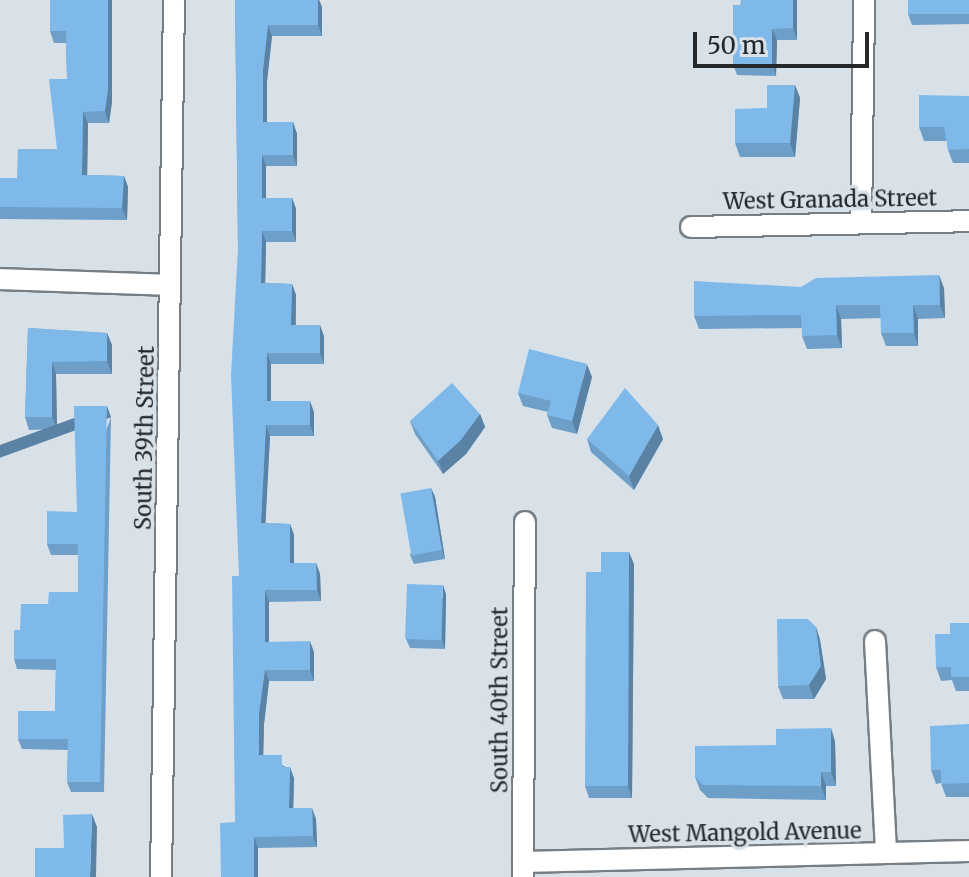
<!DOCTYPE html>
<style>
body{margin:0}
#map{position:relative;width:969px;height:877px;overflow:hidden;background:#d8e1e8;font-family:Merriweather,serif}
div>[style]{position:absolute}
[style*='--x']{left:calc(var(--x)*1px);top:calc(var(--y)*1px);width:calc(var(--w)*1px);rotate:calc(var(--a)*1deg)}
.roads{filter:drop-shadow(2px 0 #767e85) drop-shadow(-2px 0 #767e85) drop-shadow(0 2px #767e85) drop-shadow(0 -2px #767e85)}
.minor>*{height:20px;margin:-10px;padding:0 10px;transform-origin:10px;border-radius:10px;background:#fff}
.wall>*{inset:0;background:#6d9fc9}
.shaded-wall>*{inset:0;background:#5982a4;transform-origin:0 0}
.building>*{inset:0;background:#7fb9ea;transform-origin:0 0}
span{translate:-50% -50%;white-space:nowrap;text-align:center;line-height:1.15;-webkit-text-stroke:7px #d8e1e8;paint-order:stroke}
.street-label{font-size:22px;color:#25282b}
.scale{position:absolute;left:693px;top:32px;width:176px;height:36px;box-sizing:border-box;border:4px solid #25282b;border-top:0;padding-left:10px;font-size:24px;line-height:28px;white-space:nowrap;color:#25282b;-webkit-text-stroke:6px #d8e1e8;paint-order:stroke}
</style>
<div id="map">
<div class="roads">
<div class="minor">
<div style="--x:861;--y:223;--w:223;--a:-89.2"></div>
<div style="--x:691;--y:227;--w:278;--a:-1.2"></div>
<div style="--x:0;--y:279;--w:170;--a:2"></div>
<div style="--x:875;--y:641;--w:212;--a:87"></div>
<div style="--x:523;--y:862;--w:446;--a:-1.4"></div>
<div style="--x:161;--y:877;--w:877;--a:-89.15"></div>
<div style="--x:523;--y:877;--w:355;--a:-89.7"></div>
</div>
</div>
<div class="wall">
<div style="clip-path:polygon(50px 0,112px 102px,109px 123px,88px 123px,87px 175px,124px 176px,128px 187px,127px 220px,0 219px,0 178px,17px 178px,57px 149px,67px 79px,66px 43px,54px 43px,50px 31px)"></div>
<div style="clip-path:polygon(235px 0,319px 0,322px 7px,322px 36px,272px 36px,267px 81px,267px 122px,293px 122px,297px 134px,297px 166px,266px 166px,266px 198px,292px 198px,296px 209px,296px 242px,266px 242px,265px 283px,292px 284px,296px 295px,296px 325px,324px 336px,324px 364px,271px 364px,271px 401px,314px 412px,314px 436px,270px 436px,265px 523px,290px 524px,294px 535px,294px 563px,316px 563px,320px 574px,321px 601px,269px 602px,269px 642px,314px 652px,314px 681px,269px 681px,264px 724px,263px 755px,286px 767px,294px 778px,293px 808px,316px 819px,317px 847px,258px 848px,258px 877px,221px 877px,235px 822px,239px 576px,238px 248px)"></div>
<div style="clip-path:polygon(741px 0,797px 0,797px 40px,777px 40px,776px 76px,737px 75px,733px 64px)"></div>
<div style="clip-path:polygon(969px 0,969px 24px,912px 25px,908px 14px)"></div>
<div style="clip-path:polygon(795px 85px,800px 98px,795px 157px,740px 157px,735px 143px,767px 108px)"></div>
<div style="clip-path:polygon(969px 96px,969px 163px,953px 163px,948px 150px,947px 141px,924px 141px,919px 127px)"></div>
<div style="clip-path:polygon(801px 287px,944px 288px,945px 318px,918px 319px,918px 346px,886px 346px,881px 333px,881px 318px,841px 319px,842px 348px,807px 349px,802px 336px,802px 328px,699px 329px,694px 316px)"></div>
<div style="clip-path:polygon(28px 328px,107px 333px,112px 345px,112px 374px,56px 374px,57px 429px,29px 430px,25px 417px)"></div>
<div style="clip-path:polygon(592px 377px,577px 434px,552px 428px,547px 415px,548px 412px,523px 406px,518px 393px)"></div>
<div style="clip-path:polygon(480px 414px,485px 427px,466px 454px,443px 474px,415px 434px,410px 421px)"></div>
<div style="clip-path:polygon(111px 417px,104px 792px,71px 792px,67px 782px,68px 750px,22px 749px,18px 739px,55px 711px,56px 670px,17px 669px,14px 659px,20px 630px,48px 604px,78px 592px,78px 555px,51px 555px,47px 544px,77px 512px)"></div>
<div style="clip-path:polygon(587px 439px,663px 439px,634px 490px,591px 452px)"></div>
<div style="clip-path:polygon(431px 488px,435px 497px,445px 559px,414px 564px,410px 555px)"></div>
<div style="clip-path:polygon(634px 564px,632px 798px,589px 798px,585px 786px,601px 572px)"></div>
<div style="clip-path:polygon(446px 594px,445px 649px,410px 648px,406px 639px)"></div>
<div style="clip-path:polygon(969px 623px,969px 691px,956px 691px,952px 680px,941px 681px,936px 667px,950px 634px)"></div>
<div style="clip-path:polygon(816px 627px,820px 640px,826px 679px,814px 699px,783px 699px,778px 686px)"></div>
<div style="clip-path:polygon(969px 724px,969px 797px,946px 797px,941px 783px,936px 784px,931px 770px)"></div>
<div style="clip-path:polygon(835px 741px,836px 786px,826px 786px,826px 800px,708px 798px,700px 790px,695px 777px,776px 745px)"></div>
</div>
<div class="shaded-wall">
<div style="clip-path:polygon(108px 0,112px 0,112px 102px,109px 123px,105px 111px)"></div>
<div style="clip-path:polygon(318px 0,319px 0,322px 7px,322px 36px,318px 25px)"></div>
<div style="clip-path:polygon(793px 0,797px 0,797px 40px,793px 28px)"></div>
<div style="clip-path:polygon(268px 25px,272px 36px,267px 81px,267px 133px,263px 122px,263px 70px)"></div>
<div style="clip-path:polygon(772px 29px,777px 40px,776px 76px,772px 64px)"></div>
<div style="clip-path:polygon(795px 85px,800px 98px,795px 157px,790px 143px)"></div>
<div style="clip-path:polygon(83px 112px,88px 123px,87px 187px,82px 175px)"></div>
<div style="clip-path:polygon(293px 122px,297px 134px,297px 166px,293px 155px)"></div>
<div style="clip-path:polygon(262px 155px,266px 166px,266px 209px,262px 198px)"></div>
<div style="clip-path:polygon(124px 176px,128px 187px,127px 220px,122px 208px)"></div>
<div style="clip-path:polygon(292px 198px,296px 209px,296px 242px,292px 231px)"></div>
<div style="clip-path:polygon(262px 231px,266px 242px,265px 294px,261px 283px)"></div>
<div style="clip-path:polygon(939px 275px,944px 288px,945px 318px,940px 305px)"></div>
<div style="clip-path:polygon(292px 284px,296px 295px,295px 336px,291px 325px)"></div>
<div style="clip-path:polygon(836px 305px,841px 319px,842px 348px,837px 335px)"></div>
<div style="clip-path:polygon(913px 305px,918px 319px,918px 346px,914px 333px)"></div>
<div style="clip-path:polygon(320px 325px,324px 336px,324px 364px,320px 353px)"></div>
<div style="clip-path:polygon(107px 333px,112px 345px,112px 374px,107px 361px)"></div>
<div style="clip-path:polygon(267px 353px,271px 364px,271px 412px,267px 401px)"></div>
<div style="clip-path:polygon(52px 362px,56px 374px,57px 429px,52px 417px)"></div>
<div style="clip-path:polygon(587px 364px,592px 377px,577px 434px,572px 421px)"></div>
<div style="clip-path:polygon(310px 401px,314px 412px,314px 436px,310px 425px)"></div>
<div style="left:107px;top:406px;width:12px;height:376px;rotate:70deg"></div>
<div style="clip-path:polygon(480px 414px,485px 427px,466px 454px,443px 474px,438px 461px)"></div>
<div style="clip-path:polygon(266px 425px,270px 436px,265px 534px,261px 523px)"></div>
<div style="clip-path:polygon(658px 425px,663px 439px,634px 490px,629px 476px)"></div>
<div style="clip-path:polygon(431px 488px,435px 497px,445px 559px,442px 550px)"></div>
<div style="clip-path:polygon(290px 524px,294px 535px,294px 574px,290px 563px)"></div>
<div style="clip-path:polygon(629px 552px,634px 564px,632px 798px,628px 786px)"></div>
<div style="clip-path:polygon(316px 563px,320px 574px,321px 601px,317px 590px)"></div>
<div style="clip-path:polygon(443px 585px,446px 594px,445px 649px,442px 639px)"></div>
<div style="clip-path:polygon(265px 590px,269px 602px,269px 653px,265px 642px)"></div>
<div style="clip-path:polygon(816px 627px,820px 640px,826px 679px,814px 699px,809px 685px)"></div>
<div style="clip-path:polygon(310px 641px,314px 652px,314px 681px,310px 670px)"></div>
<div style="clip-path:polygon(265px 670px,269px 681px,264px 724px,263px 767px,259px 755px,259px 713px)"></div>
<div style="clip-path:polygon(831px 728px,835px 741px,836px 786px,831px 772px)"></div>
<div style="clip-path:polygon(290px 767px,294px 778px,293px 820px,289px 808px)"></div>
<div style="clip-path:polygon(821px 772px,826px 786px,826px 800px,821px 786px)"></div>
<div style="clip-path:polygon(312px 808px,316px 819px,317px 847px,313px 836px)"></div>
<div style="clip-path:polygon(92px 814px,97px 827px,96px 877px,90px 877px)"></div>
<div style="clip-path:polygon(254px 837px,258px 848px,258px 877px,254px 877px)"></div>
</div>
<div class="building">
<div style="clip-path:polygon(50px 0,108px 0,108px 90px,105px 111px,83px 112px,82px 175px,124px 176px,122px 208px,0 207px,0 178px,17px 178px,18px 149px,57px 149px,49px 79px,67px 79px,66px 31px,50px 31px)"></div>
<div style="clip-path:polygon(235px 0,318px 0,318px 25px,268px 25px,263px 70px,263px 122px,293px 122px,293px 155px,262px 155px,262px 198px,292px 198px,292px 231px,262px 231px,261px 283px,292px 284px,291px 325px,320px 325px,320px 353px,267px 353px,267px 401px,310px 401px,310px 425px,266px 425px,261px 523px,290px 524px,290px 563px,316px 563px,317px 590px,265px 590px,265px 642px,310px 641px,310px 670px,265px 670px,259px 713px,259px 755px,282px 755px,282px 767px,290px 767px,289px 808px,312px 808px,313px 836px,254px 837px,254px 877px,221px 877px,220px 823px,235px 822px,232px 576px,239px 576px,231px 375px,238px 248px)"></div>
<div style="clip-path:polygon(741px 0,793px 0,793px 28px,772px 29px,772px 64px,733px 64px,733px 5px,741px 5px)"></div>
<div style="left:908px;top:0;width:61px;height:14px"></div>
<div style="clip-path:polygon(767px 85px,795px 85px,790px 143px,735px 143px,735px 109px,767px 108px)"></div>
<div style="clip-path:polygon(919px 95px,969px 96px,969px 149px,948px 150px,944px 127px,919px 127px)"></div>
<div style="clip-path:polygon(939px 275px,940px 305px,913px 305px,914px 333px,881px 333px,880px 305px,836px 305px,837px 335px,802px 336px,801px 315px,694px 316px,694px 281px,801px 287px,816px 278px)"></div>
<div style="clip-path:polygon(28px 328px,107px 333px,107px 361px,52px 362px,52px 417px,25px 417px)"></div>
<div style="clip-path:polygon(529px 349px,587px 364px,572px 421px,547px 415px,551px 401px,518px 393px)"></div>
<div style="clip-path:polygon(452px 383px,480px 414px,461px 440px,438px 461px,410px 421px)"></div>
<div style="clip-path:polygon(625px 388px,658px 425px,629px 476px,587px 439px)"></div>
<div style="clip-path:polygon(74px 406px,107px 406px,100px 782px,67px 782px,68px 739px,18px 739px,18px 711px,55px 711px,56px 659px,14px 659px,14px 630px,20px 630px,21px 604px,48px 604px,49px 592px,78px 592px,78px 544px,47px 544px,47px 511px,77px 512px)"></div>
<div style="left:431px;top:488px;width:63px;height:31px;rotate:80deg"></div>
<div style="clip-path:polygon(601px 552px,629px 552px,628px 786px,585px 786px,586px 572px,601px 572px)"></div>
<div style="left:407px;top:584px;width:36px;height:55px;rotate:2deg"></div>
<div style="clip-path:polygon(777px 619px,808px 619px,816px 627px,821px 666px,809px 685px,778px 686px)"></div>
<div style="clip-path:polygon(950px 623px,969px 623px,969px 677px,951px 677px,951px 667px,936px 667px,935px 634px,950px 634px)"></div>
<div style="clip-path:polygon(969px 724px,969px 783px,941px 784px,941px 770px,931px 770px,930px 726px)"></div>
<div style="clip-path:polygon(831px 728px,831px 772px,821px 772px,821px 786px,703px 785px,695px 777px,695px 746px,776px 745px,776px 729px)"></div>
<div style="clip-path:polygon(92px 814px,90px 877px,35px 877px,35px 848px,64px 848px,63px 815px)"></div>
</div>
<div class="street-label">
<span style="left:830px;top:200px;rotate:-1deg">West Granada Street</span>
<span style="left:145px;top:438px;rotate:-89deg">South 39th Street</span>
<span style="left:500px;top:700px;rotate:-90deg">South 40th Street</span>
<span style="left:745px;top:833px;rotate:-1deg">West Mangold Avenue</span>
</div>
<div class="scale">50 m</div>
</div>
